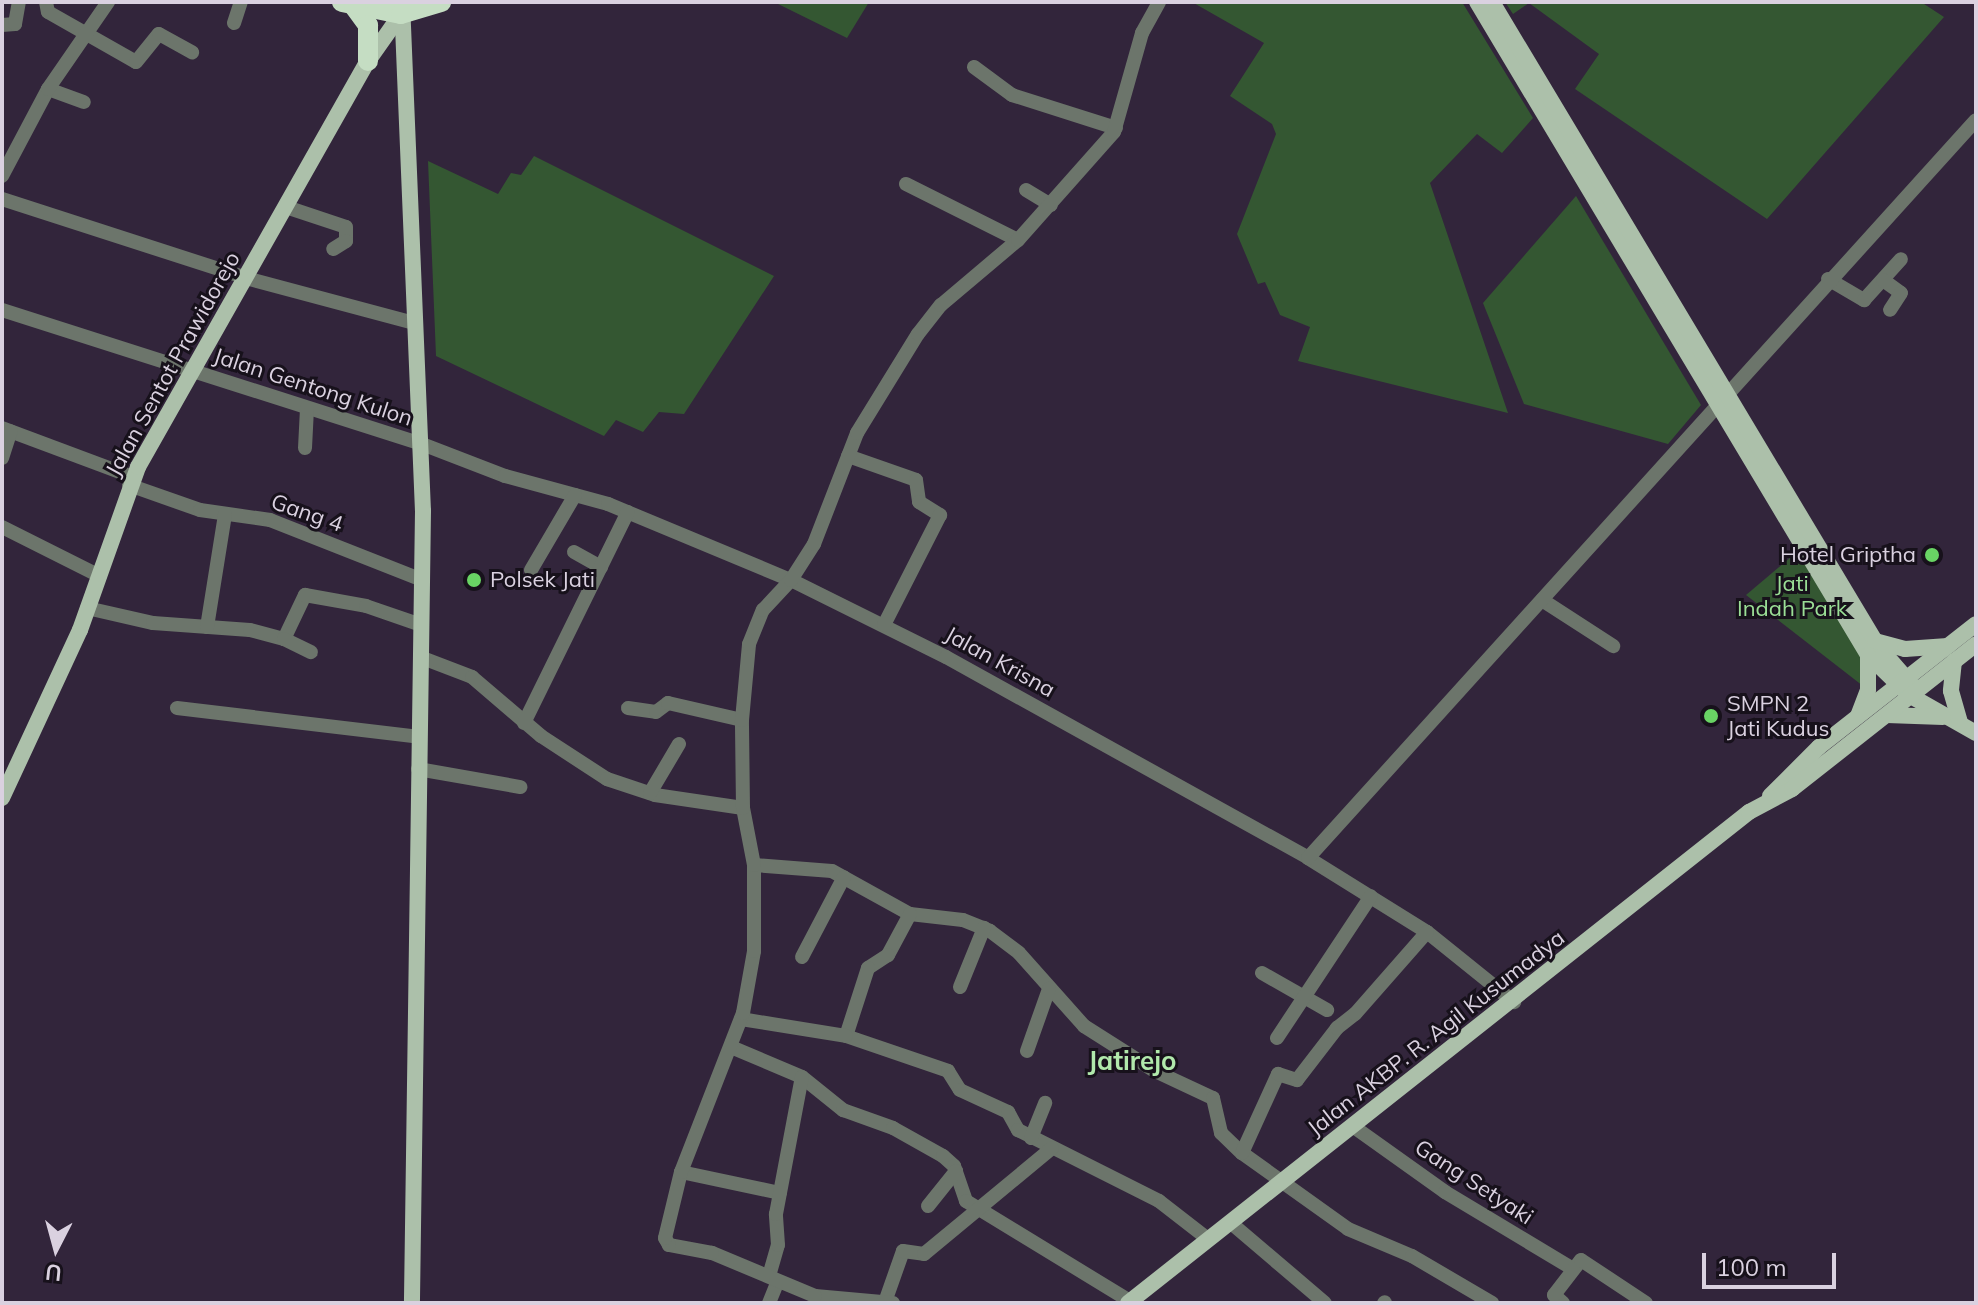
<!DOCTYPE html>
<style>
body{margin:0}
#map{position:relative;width:1978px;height:1305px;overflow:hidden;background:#32253b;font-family:Mulish,sans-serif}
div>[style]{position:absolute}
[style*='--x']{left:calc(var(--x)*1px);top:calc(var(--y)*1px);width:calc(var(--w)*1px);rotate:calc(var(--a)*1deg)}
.green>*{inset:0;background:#345732}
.minor>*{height:14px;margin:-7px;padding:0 7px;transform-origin:7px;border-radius:7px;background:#6c756b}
.major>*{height:16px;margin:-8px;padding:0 8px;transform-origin:8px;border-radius:8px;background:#acc0aa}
.highway>*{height:20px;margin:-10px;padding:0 10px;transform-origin:10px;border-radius:10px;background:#c5ddc3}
.dots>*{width:22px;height:22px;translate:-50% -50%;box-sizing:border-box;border:4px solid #17111b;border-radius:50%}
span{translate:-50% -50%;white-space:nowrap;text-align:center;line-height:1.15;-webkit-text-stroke:6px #17111b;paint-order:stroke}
.street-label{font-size:22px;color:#dad1e0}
.poi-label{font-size:22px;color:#dad1e0}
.right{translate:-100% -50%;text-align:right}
.left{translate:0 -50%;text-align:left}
.park-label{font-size:22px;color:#9bdf96}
.quarter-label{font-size:26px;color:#b1e9ac;font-weight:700}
.frame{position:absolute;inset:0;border:4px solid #dad1e0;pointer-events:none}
.north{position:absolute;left:16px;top:1209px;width:80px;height:80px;-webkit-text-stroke:6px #17111b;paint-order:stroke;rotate:186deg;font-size:22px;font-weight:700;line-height:32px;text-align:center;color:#dad1e0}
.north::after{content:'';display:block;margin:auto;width:28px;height:36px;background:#dad1e0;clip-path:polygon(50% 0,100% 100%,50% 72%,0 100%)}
.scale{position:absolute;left:1702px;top:1253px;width:134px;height:36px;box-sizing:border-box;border:4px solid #dad1e0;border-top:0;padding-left:10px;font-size:24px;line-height:28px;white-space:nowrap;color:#dad1e0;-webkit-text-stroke:6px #17111b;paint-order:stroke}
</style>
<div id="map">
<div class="green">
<div style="clip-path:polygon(774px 2px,869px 2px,847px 38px)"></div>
<div style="clip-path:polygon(1192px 2px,1462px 2px,1533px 118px,1502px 153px,1477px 134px,1430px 183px,1508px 413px,1298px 361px,1310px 327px,1280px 315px,1265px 282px,1258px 284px,1237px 234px,1276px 134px,1272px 124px,1230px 96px,1264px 43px)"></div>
<div style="clip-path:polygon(1505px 2px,1921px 2px,1944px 17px,1767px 219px,1575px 89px,1599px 54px,1529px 3px,1513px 14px)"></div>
<div style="clip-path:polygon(534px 156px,774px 276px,684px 414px,659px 412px,643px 432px,616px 420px,604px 436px,436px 356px,428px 161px,498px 194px,511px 173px,521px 175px)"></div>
<div style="clip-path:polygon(1576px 196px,1701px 405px,1668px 444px,1524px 404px,1487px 313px,1483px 303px)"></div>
<div style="clip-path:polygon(1798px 551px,1862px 652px,1863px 686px,1746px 595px)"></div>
</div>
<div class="minor">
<div style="--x:46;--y:2;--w:10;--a:79"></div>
<div style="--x:48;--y:12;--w:101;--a:29.6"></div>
<div style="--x:136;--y:62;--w:36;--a:-51"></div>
<div style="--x:159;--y:34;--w:38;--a:29"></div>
<div style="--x:234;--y:23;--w:22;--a:-72"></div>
<div style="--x:2;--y:25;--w:13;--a:-4"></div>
<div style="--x:15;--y:24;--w:22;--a:-80"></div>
<div style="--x:974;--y:67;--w:47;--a:36.4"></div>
<div style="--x:1012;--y:95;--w:109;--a:17.6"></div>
<div style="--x:48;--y:89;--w:38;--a:20"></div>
<div style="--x:2;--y:176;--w:98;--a:-62.1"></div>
<div style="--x:48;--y:89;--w:106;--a:-55.4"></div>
<div style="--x:906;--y:184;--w:125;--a:26.6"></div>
<div style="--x:1026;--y:190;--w:29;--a:31"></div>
<div style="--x:2;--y:199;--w:256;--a:17.9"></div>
<div style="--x:246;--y:278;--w:174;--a:15"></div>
<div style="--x:286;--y:207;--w:63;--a:18.4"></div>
<div style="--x:346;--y:227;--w:14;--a:90"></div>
<div style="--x:346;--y:241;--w:15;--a:148"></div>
<div style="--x:1828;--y:279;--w:42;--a:30.3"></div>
<div style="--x:1864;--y:300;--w:55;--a:-47.9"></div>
<div style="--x:1883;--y:280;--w:22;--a:36"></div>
<div style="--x:1901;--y:293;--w:20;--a:123"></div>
<div style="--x:2;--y:310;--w:441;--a:17.7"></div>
<div style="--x:422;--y:444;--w:89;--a:21.1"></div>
<div style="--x:505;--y:476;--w:107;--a:15.2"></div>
<div style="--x:608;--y:504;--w:198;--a:22.6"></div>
<div style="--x:791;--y:580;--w:173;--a:26.4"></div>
<div style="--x:946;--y:657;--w:414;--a:29"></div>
<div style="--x:1308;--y:858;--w:140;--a:31.9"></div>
<div style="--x:1427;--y:932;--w:112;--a:38.8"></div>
<div style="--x:2;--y:428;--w:140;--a:20.5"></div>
<div style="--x:305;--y:448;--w:40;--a:-87.1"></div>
<div style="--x:848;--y:456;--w:72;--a:19.4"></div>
<div style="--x:916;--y:480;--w:22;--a:82"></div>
<div style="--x:919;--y:502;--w:25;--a:32"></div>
<div style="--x:940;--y:515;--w:123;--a:117"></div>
<div style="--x:2;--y:458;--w:28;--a:-72"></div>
<div style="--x:129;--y:485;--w:75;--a:19.4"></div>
<div style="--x:200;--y:510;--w:71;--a:8.1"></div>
<div style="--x:270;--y:520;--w:163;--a:21.5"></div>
<div style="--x:2;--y:527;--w:107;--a:26.6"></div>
<div style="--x:574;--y:552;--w:31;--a:29"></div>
<div style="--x:531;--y:570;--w:87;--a:-59.6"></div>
<div style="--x:1542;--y:600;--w:85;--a:32.9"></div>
<div style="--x:87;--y:608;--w:68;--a:12.8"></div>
<div style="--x:153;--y:623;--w:97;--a:4.1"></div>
<div style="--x:250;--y:630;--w:35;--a:15"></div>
<div style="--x:284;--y:639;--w:49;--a:-64.5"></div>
<div style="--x:305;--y:595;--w:62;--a:10.2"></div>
<div style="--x:366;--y:606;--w:58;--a:19.1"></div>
<div style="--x:207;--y:627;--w:114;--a:-80.9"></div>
<div style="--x:284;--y:639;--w:30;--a:26"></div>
<div style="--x:420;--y:657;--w:56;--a:21"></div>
<div style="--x:472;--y:677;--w:91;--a:40.5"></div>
<div style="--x:541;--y:736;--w:79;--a:33.1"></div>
<div style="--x:607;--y:779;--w:51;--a:18.4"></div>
<div style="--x:655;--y:795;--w:89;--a:8.4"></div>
<div style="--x:177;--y:708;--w:244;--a:6.8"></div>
<div style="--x:628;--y:708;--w:28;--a:8"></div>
<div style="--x:656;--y:712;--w:15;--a:-37"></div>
<div style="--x:668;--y:703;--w:76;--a:12.9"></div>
<div style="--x:524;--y:723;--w:235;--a:-63.8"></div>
<div style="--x:418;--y:769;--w:104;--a:10"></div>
<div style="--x:650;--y:793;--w:57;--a:-59.4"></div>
<div style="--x:1308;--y:858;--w:995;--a:-47.85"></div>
<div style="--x:754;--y:865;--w:78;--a:4.4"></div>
<div style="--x:832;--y:871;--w:89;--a:28.9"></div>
<div style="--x:910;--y:914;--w:53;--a:6.5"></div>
<div style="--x:963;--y:920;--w:29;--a:22"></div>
<div style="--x:990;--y:931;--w:36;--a:37"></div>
<div style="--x:1019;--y:953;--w:98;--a:48.3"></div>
<div style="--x:1084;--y:1026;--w:84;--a:32.4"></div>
<div style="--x:1155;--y:1071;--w:64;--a:25"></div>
<div style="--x:1213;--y:1098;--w:36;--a:77"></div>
<div style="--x:1221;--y:1133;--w:29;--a:44"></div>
<div style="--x:1242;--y:1153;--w:130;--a:35.6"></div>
<div style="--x:1348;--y:1229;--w:69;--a:22.9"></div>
<div style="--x:1412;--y:1256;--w:93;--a:30.4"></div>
<div style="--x:910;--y:914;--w:47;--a:118.2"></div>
<div style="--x:888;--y:955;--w:24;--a:147"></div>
<div style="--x:868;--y:968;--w:71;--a:107.9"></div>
<div style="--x:846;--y:1036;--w:108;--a:18.9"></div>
<div style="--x:948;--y:1071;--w:22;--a:58"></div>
<div style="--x:960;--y:1090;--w:53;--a:24.6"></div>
<div style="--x:1008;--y:1112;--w:21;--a:61"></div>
<div style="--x:1018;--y:1130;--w:158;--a:26.7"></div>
<div style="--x:1159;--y:1201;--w:62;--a:37.8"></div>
<div style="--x:802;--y:957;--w:90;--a:-62.3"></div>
<div style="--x:1262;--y:973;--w:75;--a:29.6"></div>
<div style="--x:960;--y:987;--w:64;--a:-67.9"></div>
<div style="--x:741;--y:1019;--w:106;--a:9.2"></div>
<div style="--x:1277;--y:1038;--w:170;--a:-56.5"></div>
<div style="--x:731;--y:1047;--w:77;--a:22.9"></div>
<div style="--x:802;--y:1077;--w:53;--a:38.8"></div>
<div style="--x:843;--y:1110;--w:53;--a:19.8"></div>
<div style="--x:893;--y:1128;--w:57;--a:29.2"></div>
<div style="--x:943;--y:1156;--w:15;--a:42"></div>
<div style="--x:954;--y:1166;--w:37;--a:71"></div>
<div style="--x:966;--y:1201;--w:192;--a:31.4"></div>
<div style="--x:1027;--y:1051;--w:66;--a:-70.5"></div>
<div style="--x:1354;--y:1127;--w:112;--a:35.5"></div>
<div style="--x:1445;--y:1192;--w:149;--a:31"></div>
<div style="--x:1031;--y:1138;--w:38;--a:-68"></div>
<div style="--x:1242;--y:1153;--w:87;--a:-65.5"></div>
<div style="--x:1278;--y:1074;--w:20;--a:18"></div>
<div style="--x:1297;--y:1080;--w:66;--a:-52.4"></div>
<div style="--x:1337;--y:1028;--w:23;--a:-38"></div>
<div style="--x:1355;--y:1014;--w:109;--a:-48.7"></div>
<div style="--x:681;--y:1172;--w:101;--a:12"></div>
<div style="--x:928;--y:1206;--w:45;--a:-51.3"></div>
<div style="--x:1231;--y:1223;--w:123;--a:40.4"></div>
<div style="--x:769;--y:1276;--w:32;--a:-74"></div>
<div style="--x:778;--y:1245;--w:31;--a:-94"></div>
<div style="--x:776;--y:1214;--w:139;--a:-79.3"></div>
<div style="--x:885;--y:1302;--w:54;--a:-70.6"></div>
<div style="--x:903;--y:1251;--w:21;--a:8"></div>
<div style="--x:924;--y:1254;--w:166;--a:-39.6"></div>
<div style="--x:769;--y:1303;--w:22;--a:-68"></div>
<div style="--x:893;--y:1303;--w:78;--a:-174.9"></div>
<div style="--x:815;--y:1296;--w:112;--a:-157.3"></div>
<div style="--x:712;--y:1253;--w:44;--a:-169.5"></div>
<div style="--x:669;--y:1245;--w:8;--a:-120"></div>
<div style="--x:665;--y:1238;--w:68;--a:-76.4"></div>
<div style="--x:681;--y:1172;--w:171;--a:-68.7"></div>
<div style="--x:743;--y:1013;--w:63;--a:-79.9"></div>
<div style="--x:754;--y:951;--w:86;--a:-90"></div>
<div style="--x:754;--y:865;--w:58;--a:-100.9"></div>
<div style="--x:743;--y:808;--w:88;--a:-90.7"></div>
<div style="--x:742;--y:720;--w:76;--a:-84.7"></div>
<div style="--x:749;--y:644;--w:37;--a:-68"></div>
<div style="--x:763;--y:610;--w:41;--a:-47"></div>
<div style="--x:791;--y:580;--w:43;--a:-57.4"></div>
<div style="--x:814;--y:544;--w:119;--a:-68.8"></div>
<div style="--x:857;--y:433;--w:116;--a:-58.4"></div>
<div style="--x:918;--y:334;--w:37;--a:-52"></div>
<div style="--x:941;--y:305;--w:101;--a:-40.2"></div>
<div style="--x:1018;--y:240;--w:144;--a:-48.4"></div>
<div style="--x:1114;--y:132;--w:103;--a:-74.2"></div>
<div style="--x:1142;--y:33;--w:35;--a:-61"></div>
<div style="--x:1384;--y:1303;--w:1;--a:-45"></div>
<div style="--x:1563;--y:1303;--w:12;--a:-138"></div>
<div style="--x:1554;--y:1295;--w:44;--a:-52.4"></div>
<div style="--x:1581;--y:1260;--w:78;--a:33.5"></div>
</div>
<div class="major">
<div style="--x:402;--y:2;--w:509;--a:87.64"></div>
<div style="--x:423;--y:511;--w:792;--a:90.8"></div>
<div style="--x:1477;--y:2;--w:761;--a:59.09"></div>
<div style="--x:1868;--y:655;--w:57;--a:44.3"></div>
<div style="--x:1909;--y:695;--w:77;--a:29.6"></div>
<div style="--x:1492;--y:2;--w:751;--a:59.06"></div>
<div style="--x:1878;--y:646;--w:52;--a:48.9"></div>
<div style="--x:1875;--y:641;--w:31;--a:15"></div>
<div style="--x:1905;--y:649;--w:43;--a:-4"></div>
<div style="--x:1954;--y:661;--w:30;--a:96"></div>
<div style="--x:1951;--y:691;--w:32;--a:74"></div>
<div style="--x:1887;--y:715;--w:56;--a:2"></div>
<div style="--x:1858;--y:716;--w:28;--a:-69"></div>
<div style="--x:1868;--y:690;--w:35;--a:-90"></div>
<div style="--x:1770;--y:796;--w:69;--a:-45"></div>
<div style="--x:1819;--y:747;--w:199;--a:-38.1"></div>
<div style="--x:2;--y:798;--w:185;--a:-65.1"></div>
<div style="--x:80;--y:630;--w:173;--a:-70.4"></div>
<div style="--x:138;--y:467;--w:467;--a:-60.5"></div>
<div style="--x:368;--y:61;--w:57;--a:-54.9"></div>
<div style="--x:1128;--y:1303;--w:792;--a:-38.33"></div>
<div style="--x:1749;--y:812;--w:49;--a:-28.1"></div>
<div style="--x:1792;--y:789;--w:234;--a:-38.2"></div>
</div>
<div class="highway">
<div style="--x:342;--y:2;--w:60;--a:11.5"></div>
<div style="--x:401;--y:14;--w:42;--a:-16.7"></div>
<div style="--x:354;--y:6;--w:24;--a:54"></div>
<div style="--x:368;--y:25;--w:36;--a:90"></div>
</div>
<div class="dots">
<div style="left:1932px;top:555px;background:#69d464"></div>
<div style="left:474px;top:580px;background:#69d464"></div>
<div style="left:1711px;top:716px;background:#69d464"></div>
</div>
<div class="street-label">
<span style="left:173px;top:364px;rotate:-61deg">Jalan Sentot Prawidorejo</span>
<span style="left:313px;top:387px;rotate:18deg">Jalan Gentong Kulon</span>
<span style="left:307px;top:513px;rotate:19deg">Gang 4</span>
<span style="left:1000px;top:662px;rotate:29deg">Jalan Krisna</span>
<span style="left:1436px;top:1033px;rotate:-38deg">Jalan AKBP. R. Agil Kusumadya</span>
<span style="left:1474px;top:1182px;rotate:33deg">Gang Setyaki</span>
</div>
<div class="poi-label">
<span class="right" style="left:1916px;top:555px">Hotel Griptha</span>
<span class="left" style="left:490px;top:580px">Polsek Jati</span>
<span class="left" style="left:1727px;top:716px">SMPN 2<br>Jati Kudus</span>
</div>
<div class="park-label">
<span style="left:1792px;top:596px">Jati<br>Indah Park</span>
</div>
<div class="quarter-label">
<span style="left:1132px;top:1061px">Jatirejo</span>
</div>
<div class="frame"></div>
<div class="north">U</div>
<div class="scale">100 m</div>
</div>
